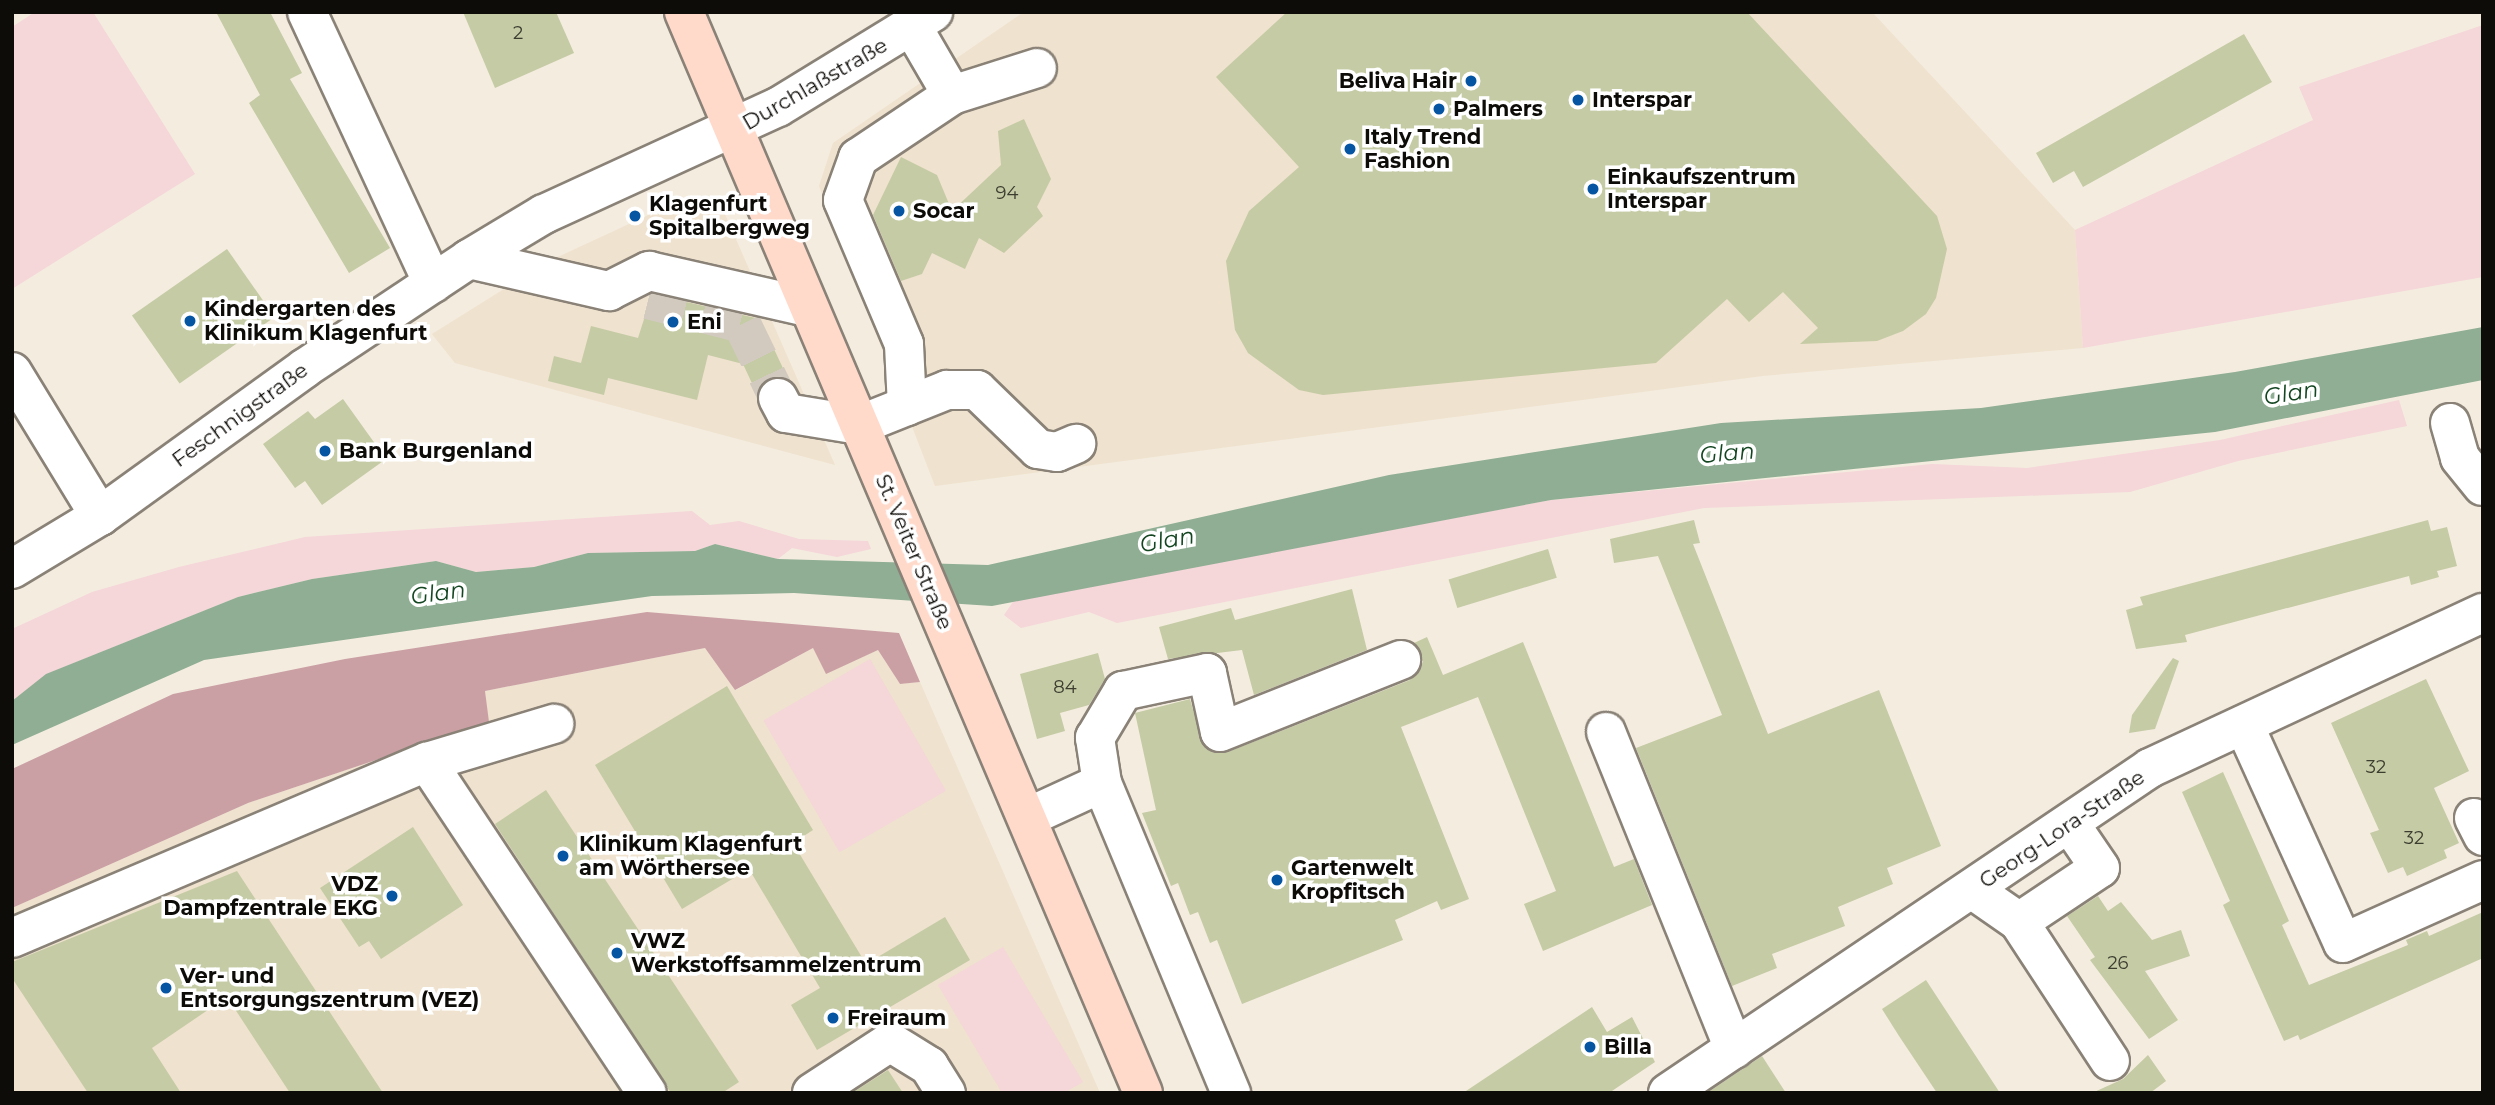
<!DOCTYPE html>
<meta charset="utf-8">
<style>
body{margin:0}
#map{position:relative;width:2495px;height:1105px;overflow:hidden;background:#f4ecdf;font-family:Montserrat,sans-serif}
div>[style]{position:absolute}
[style*='--x']{left:calc(var(--x)*1px);top:calc(var(--y)*1px);width:calc(var(--w)*1px);rotate:calc(var(--a)*1deg)}
.built>*{inset:0;background:#efe2ce}
.green>*{inset:0;background:#f5d6d9;transform-origin:0 0}
.forest>*{inset:0;background:#caa0a5}
.water>*{inset:0;background:#8fae94}
.building>*{inset:0;background:#c5cba5;transform-origin:0 0}
.minor-tunnel>*{height:38px;margin-top:-19px;transform-origin:0;background:repeating-linear-gradient(90deg,#d2cabf 0 38px,transparent 0 57px)}
.roads{filter:drop-shadow(2px 0 #8a8277) drop-shadow(-2px 0 #8a8277) drop-shadow(0 2px #8a8277) drop-shadow(0 -2px #8a8277)}
.minor>*{height:38px;margin:-19px;padding:0 19px;transform-origin:19px;border-radius:19px;background:#fff}
.major>*{height:38px;margin:-19px;padding:0 19px;transform-origin:19px;border-radius:19px;background:#ffdacb}
.dots>*{width:19px;height:19px;translate:-50% -50%;box-sizing:border-box;border:4px solid #fff;border-radius:50%}
span{translate:-50% -50%;white-space:nowrap;text-align:center;line-height:1.15;-webkit-text-stroke:7px #fff;paint-order:stroke}
.number-label{font-size:18px;color:#3c3c2f}
.number-label span{-webkit-text-stroke-width:0}
.poi-label{font-size:21px;color:#0e0c08;font-weight:700}
.right{translate:-100% -50%;text-align:right}
.left{translate:0 -50%;text-align:left}
.street-label{font-size:21px;color:#0e0c08}
.water-label{font-size:23px;color:#144622;font-style:italic}
.frame{position:absolute;inset:0;border:14px solid #0e0c08;pointer-events:none}
</style>
<div id="map">
<div class="built">
<div style="clip-path:polygon(1024px 12px,1872px 12px,2075px 230px,2083px 348px,1762px 376px,935px 486px,819px 186px,833px 143px)"></div>
<div style="clip-path:polygon(683px 199px,724px 212px,835px 465px,455px 363px,432px 334px,547px 262px)"></div>
<div style="clip-path:polygon(705px 648px,736px 690px,813px 648px,826px 673px,878px 650px,900px 684px,920px 682px,1100px 1093px,12px 1093px,12px 908px,248px 803px,488px 722px,485px 691px)"></div>
</div>
<div class="green">
<div style="clip-path:polygon(35px 12px,93px 12px,195px 174px,12px 289px,12px 27px)"></div>
<div style="clip-path:polygon(2483px 25px,2483px 277px,2083px 348px,2075px 230px,2313px 120px,2299px 87px)"></div>
<div style="clip-path:polygon(2399px 400px,2407px 426px,2238px 461px,2130px 492px,1704px 508px,1117px 623px,1089px 612px,1021px 628px,1004px 615px,1015px 599px,1551px 500px,1932px 464px,2027px 468px,2220px 440px)"></div>
<div style="clip-path:polygon(692px 511px,710px 525px,739px 521px,799px 539px,868px 541px,871px 549px,837px 557px,792px 548px,778px 559px,715px 544px,695px 551px,588px 553px,534px 567px,476px 572px,436px 561px,312px 579px,238px 597px,47px 674px,12px 701px,12px 629px,92px 592px,179px 567px,305px 537px)"></div>
<div style="left:870px;top:659px;width:152px;height:123px;rotate:60deg"></div>
<div style="clip-path:polygon(1003px 947px,1083px 1082px,1064px 1093px,1002px 1093px,938px 985px)"></div>
</div>
<div class="forest">
<div style="clip-path:polygon(647px 612px,899px 633px,920px 682px,900px 684px,878px 650px,826px 674px,813px 648px,735px 690px,705px 648px,485px 691px,489px 722px,248px 803px,12px 908px,12px 769px,173px 694px,345px 659px)"></div>
</div>
<div class="water">
<div style="clip-path:polygon(2483px 327px,2483px 380px,2215px 432px,1551px 500px,992px 606px,794px 593px,652px 596px,204px 660px,12px 745px,12px 701px,46px 674px,238px 597px,312px 579px,436px 561px,476px 572px,534px 567px,588px 553px,695px 551px,715px 544px,778px 559px,988px 565px,1389px 475px,1721px 423px,1981px 408px,2235px 372px)"></div>
</div>
<div class="building">
<div style="clip-path:polygon(216px 12px,270px 12px,302px 73px,290px 79px,390px 248px,349px 273px,249px 103px,260px 95px)"></div>
<div style="clip-path:polygon(463px 12px,556px 12px,574px 53px,495px 88px)"></div>
<div style="clip-path:polygon(1287px 12px,1747px 12px,1937px 216px,1947px 249px,1936px 298px,1926px 314px,1903px 331px,1877px 341px,1800px 344px,1818px 328px,1783px 292px,1749px 322px,1727px 299px,1656px 363px,1323px 395px,1299px 390px,1248px 353px,1235px 330px,1226px 261px,1249px 211px,1299px 167px,1216px 77px)"></div>
<div style="clip-path:polygon(2244px 34px,2272px 82px,2083px 187px,2074px 171px,2053px 183px,2036px 153px)"></div>
<div style="clip-path:polygon(1024px 119px,1051px 179px,1037px 207px,1043px 216px,1004px 253px,979px 238px,965px 269px,932px 253px,922px 274px,901px 281px,873px 215px,901px 157px,937px 175px,952px 211px,1001px 165px,998px 131px)"></div>
<div style="left:227px;top:249px;width:83px;height:116px;rotate:55deg"></div>
<div style="clip-path:polygon(652px 294px,760px 319px,788px 379px,768px 378px,757px 394px,743px 364px,708px 355px,697px 400px,608px 378px,604px 395px,548px 381px,554px 356px,581px 363px,591px 326px,638px 338px)"></div>
<div style="clip-path:polygon(343px 399px,386px 459px,322px 505px,305px 481px,295px 488px,263px 444px,308px 411px,315px 419px)"></div>
<div style="clip-path:polygon(1694px 520px,1700px 543px,1693px 544px,1768px 734px,1879px 690px,1941px 846px,1887px 868px,1893px 884px,1838px 907px,1845px 926px,1772px 954px,1777px 968px,1732px 986px,1636px 748px,1722px 715px,1658px 556px,1614px 563px,1610px 539px)"></div>
<div style="clip-path:polygon(2428px 520px,2431px 531px,2447px 527px,2457px 566px,2437px 571px,2439px 577px,2411px 585px,2409px 576px,2185px 635px,2187px 642px,2136px 649px,2126px 610px,2143px 605px,2140px 597px)"></div>
<div style="left:1548px;top:549px;width:30px;height:104px;rotate:73deg"></div>
<div style="clip-path:polygon(1352px 589px,1367px 650px,1254px 695px,1242px 650px,1168px 659px,1159px 627px,1231px 608px,1235px 620px)"></div>
<div style="clip-path:polygon(1427px 637px,1443px 675px,1523px 642px,1614px 867px,1634px 859px,1652px 905px,1543px 951px,1524px 904px,1556px 891px,1478px 697px,1401px 727px,1469px 899px,1441px 910px,1437px 901px,1395px 920px,1403px 940px,1242px 1004px,1217px 940px,1210px 943px,1198px 912px,1190px 915px,1178px 883px,1171px 886px,1142px 813px,1156px 810px,1135px 713px,1190px 699px,1204px 747px,1228px 752px,1410px 680px,1423px 662px,1414px 643px)"></div>
<div style="clip-path:polygon(1098px 653px,1105px 679px,1089px 705px,1060px 713px,1065px 731px,1037px 739px,1020px 674px)"></div>
<div style="clip-path:polygon(2173px 658px,2179px 661px,2155px 729px,2129px 733px,2132px 715px)"></div>
<div style="clip-path:polygon(2426px 679px,2469px 771px,2434px 788px,2459px 843px,2444px 850px,2447px 858px,2407px 876px,2403px 867px,2388px 873px,2370px 833px,2379px 830px,2331px 723px)"></div>
<div style="clip-path:polygon(727px 686px,813px 830px,793px 843px,866px 964px,945px 917px,970px 960px,817px 1050px,791px 1005px,820px 988px,749px 869px,682px 909px,595px 765px)"></div>
<div style="clip-path:polygon(2223px 772px,2289px 921px,2282px 925px,2309px 985px,2408px 945px,2406px 940px,2427px 931px,2429px 936px,2483px 912px,2483px 958px,2300px 1040px,2298px 1035px,2284px 1041px,2223px 905px,2230px 901px,2182px 792px)"></div>
<div style="clip-path:polygon(546px 790px,739px 1082px,722px 1093px,671px 1093px,495px 824px)"></div>
<div style="clip-path:polygon(413px 827px,463px 905px,381px 959px,369px 941px,359px 947px,320px 888px)"></div>
<div style="clip-path:polygon(237px 871px,383px 1093px,290px 1093px,227px 997px,152px 1048px,181px 1093px,88px 1093px,12px 978px,12px 962px)"></div>
<div style="clip-path:polygon(2098px 896px,2108px 911px,2121px 902px,2152px 940px,2181px 930px,2190px 956px,2145px 971px,2178px 1020px,2149px 1039px,2090px 960px,2095px 957px,2067px 916px)"></div>
<div style="clip-path:polygon(1926px 980px,2000px 1093px,1937px 1093px,1899px 1036px,1882px 1009px)"></div>
<div style="clip-path:polygon(1592px 1007px,1607px 1032px,1632px 1017px,1655px 1062px,1609px 1093px,1463px 1093px)"></div>
<div style="clip-path:polygon(2148px 1055px,2166px 1081px,2150px 1093px,2092px 1093px,2123px 1079px)"></div>
<div style="clip-path:polygon(1762px 1056px,1786px 1093px,1707px 1093px)"></div>
<div style="clip-path:polygon(888px 1070px,903px 1093px,852px 1093px)"></div>
</div>
<div class="minor-tunnel">
<div style="--x:648;--y:300;--w:97;--a:14.3"></div>
<div style="--x:742;--y:324;--w:82;--a:64.1"></div>
</div>
<div class="roads">
<div class="minor">
<div style="--x:307;--y:12;--w:299;--a:65.1"></div>
<div style="--x:952;--y:95;--w:89;--a:-17.6"></div>
<div style="--x:469;--y:259;--w:144;--a:12.9"></div>
<div style="--x:609;--y:291;--w:45;--a:-26.6"></div>
<div style="--x:649;--y:271;--w:163;--a:12.8"></div>
<div style="--x:12;--y:372;--w:169;--a:58.6"></div>
<div style="--x:778;--y:398;--w:17;--a:62"></div>
<div style="--x:786;--y:413;--w:74;--a:9.3"></div>
<div style="--x:859;--y:425;--w:95;--a:-21.7"></div>
<div style="--x:947;--y:390;--w:30;--a:0"></div>
<div style="--x:977;--y:390;--w:85;--a:44"></div>
<div style="--x:1038;--y:449;--w:19;--a:9"></div>
<div style="--x:1057;--y:452;--w:21;--a:-23"></div>
<div style="--x:907;--y:406;--w:62;--a:-92.8"></div>
<div style="--x:904;--y:344;--w:156;--a:-113"></div>
<div style="--x:843;--y:200;--w:45;--a:-70.3"></div>
<div style="--x:858;--y:158;--w:113;--a:-33.8"></div>
<div style="--x:952;--y:95;--w:78;--a:-120.2"></div>
<div style="--x:2450;--y:423;--w:36;--a:74"></div>
<div style="--x:2460;--y:458;--w:36;--a:51"></div>
<div style="--x:12;--y:569;--w:103;--a:-31.1"></div>
<div style="--x:100;--y:516;--w:253;--a:-35.8"></div>
<div style="--x:305;--y:368;--w:197;--a:-33.6"></div>
<div style="--x:469;--y:259;--w:87;--a:-31"></div>
<div style="--x:544;--y:214;--w:257;--a:-24.6"></div>
<div style="--x:778;--y:107;--w:182;--a:-31.5"></div>
<div style="--x:2244;--y:725;--w:239;--a:65.6"></div>
<div style="--x:2343;--y:943;--w:154;--a:-24.2"></div>
<div style="--x:1606;--y:732;--w:342;--a:68"></div>
<div style="--x:427;--y:762;--w:397;--a:56.4"></div>
<div style="--x:1102;--y:783;--w:46;--a:-98.8"></div>
<div style="--x:1095;--y:738;--w:55;--a:-59.2"></div>
<div style="--x:1123;--y:691;--w:86;--a:-12.1"></div>
<div style="--x:1207;--y:673;--w:60;--a:77.6"></div>
<div style="--x:1220;--y:732;--w:195;--a:-21.7"></div>
<div style="--x:1028;--y:817;--w:81;--a:-24.7"></div>
<div style="--x:1102;--y:783;--w:336;--a:67.4"></div>
<div style="--x:2474;--y:818;--w:20;--a:63"></div>
<div style="--x:1973;--y:890;--w:56;--a:34.8"></div>
<div style="--x:2019;--y:922;--w:166;--a:56.8"></div>
<div style="--x:2019;--y:922;--w:97;--a:-33.7"></div>
<div style="--x:2100;--y:868;--w:53;--a:-124.3"></div>
<div style="--x:12;--y:938;--w:451;--a:-23"></div>
<div style="--x:427;--y:762;--w:133;--a:-16.7"></div>
<div style="--x:812;--y:1093;--w:93;--a:-33.2"></div>
<div style="--x:890;--y:1042;--w:46;--a:31.6"></div>
<div style="--x:929;--y:1066;--w:32;--a:58"></div>
<div style="--x:1668;--y:1093;--w:581;--a:-33.99"></div>
<div style="--x:2150;--y:768;--w:367;--a:-25"></div>
</div>
<div class="major">
<div style="--x:684;--y:12;--w:1174;--a:66.99"></div>
</div>
</div>
<div class="dots">
<div style="left:1471px;top:81px;background:#0555a3"></div>
<div style="left:1578px;top:100px;background:#0555a3"></div>
<div style="left:1439px;top:109px;background:#0555a3"></div>
<div style="left:1350px;top:149px;background:#0555a3"></div>
<div style="left:1593px;top:189px;background:#0555a3"></div>
<div style="left:899px;top:211px;background:#0555a3"></div>
<div style="left:635px;top:216px;background:#0555a3"></div>
<div style="left:190px;top:321px;background:#0555a3"></div>
<div style="left:673px;top:322px;background:#0555a3"></div>
<div style="left:325px;top:451px;background:#0555a3"></div>
<div style="left:563px;top:856px;background:#0555a3"></div>
<div style="left:1277px;top:880px;background:#0555a3"></div>
<div style="left:392px;top:896px;background:#0555a3"></div>
<div style="left:617px;top:953px;background:#0555a3"></div>
<div style="left:166px;top:988px;background:#0555a3"></div>
<div style="left:833px;top:1018px;background:#0555a3"></div>
<div style="left:1590px;top:1047px;background:#0555a3"></div>
</div>
<div class="number-label">
<span style="left:518px;top:33px">2</span>
<span style="left:1007px;top:193px">94</span>
<span style="left:1065px;top:687px">84</span>
<span style="left:2376px;top:767px">32</span>
<span style="left:2414px;top:838px">32</span>
<span style="left:2118px;top:963px">26</span>
</div>
<div class="poi-label">
<span class="right" style="left:1457px;top:81px">Beliva Hair</span>
<span class="left" style="left:1592px;top:100px">Interspar</span>
<span class="left" style="left:1453px;top:109px">Palmers</span>
<span class="left" style="left:1364px;top:149px">Italy Trend<br>Fashion</span>
<span class="left" style="left:1607px;top:189px">Einkaufszentrum<br>Interspar</span>
<span class="left" style="left:649px;top:216px">Klagenfurt<br>Spitalbergweg</span>
<span class="left" style="left:913px;top:211px">Socar</span>
<span class="left" style="left:204px;top:321px">Kindergarten des<br>Klinikum Klagenfurt</span>
<span class="left" style="left:687px;top:322px">Eni</span>
<span class="left" style="left:339px;top:451px">Bank Burgenland</span>
<span class="left" style="left:579px;top:856px">Klinikum Klagenfurt<br>am Wörthersee</span>
<span class="left" style="left:1291px;top:880px">Gartenwelt<br>Kropfitsch</span>
<span class="right" style="left:378px;top:896px">VDZ<br>Dampfzentrale EKG</span>
<span class="left" style="left:631px;top:953px">VWZ<br>Werkstoffsammelzentrum</span>
<span class="left" style="left:180px;top:988px">Ver- und<br>Entsorgungszentrum (VEZ)</span>
<span class="left" style="left:847px;top:1018px">Freiraum</span>
<span class="left" style="left:1604px;top:1047px">Billa</span>
</div>
<div class="street-label">
<span style="left:815px;top:84px;rotate:-30deg">Durchlaßstraße</span>
<span style="left:240px;top:415px;rotate:-36deg">Feschnigstraße</span>
<span style="left:914px;top:552px;rotate:67deg">St. Veiter Straße</span>
<span style="left:2062px;top:829px;rotate:-34deg">Georg-Lora-Straße</span>
</div>
<div class="water-label">
<span style="left:2291px;top:393px;rotate:-9deg">Glan</span>
<span style="left:1727px;top:453px;rotate:-5deg">Glan</span>
<span style="left:1167px;top:540px;rotate:-10deg">Glan</span>
<span style="left:438px;top:593px;rotate:-8deg">Glan</span>
</div>
<div class="frame"></div>
</div>
